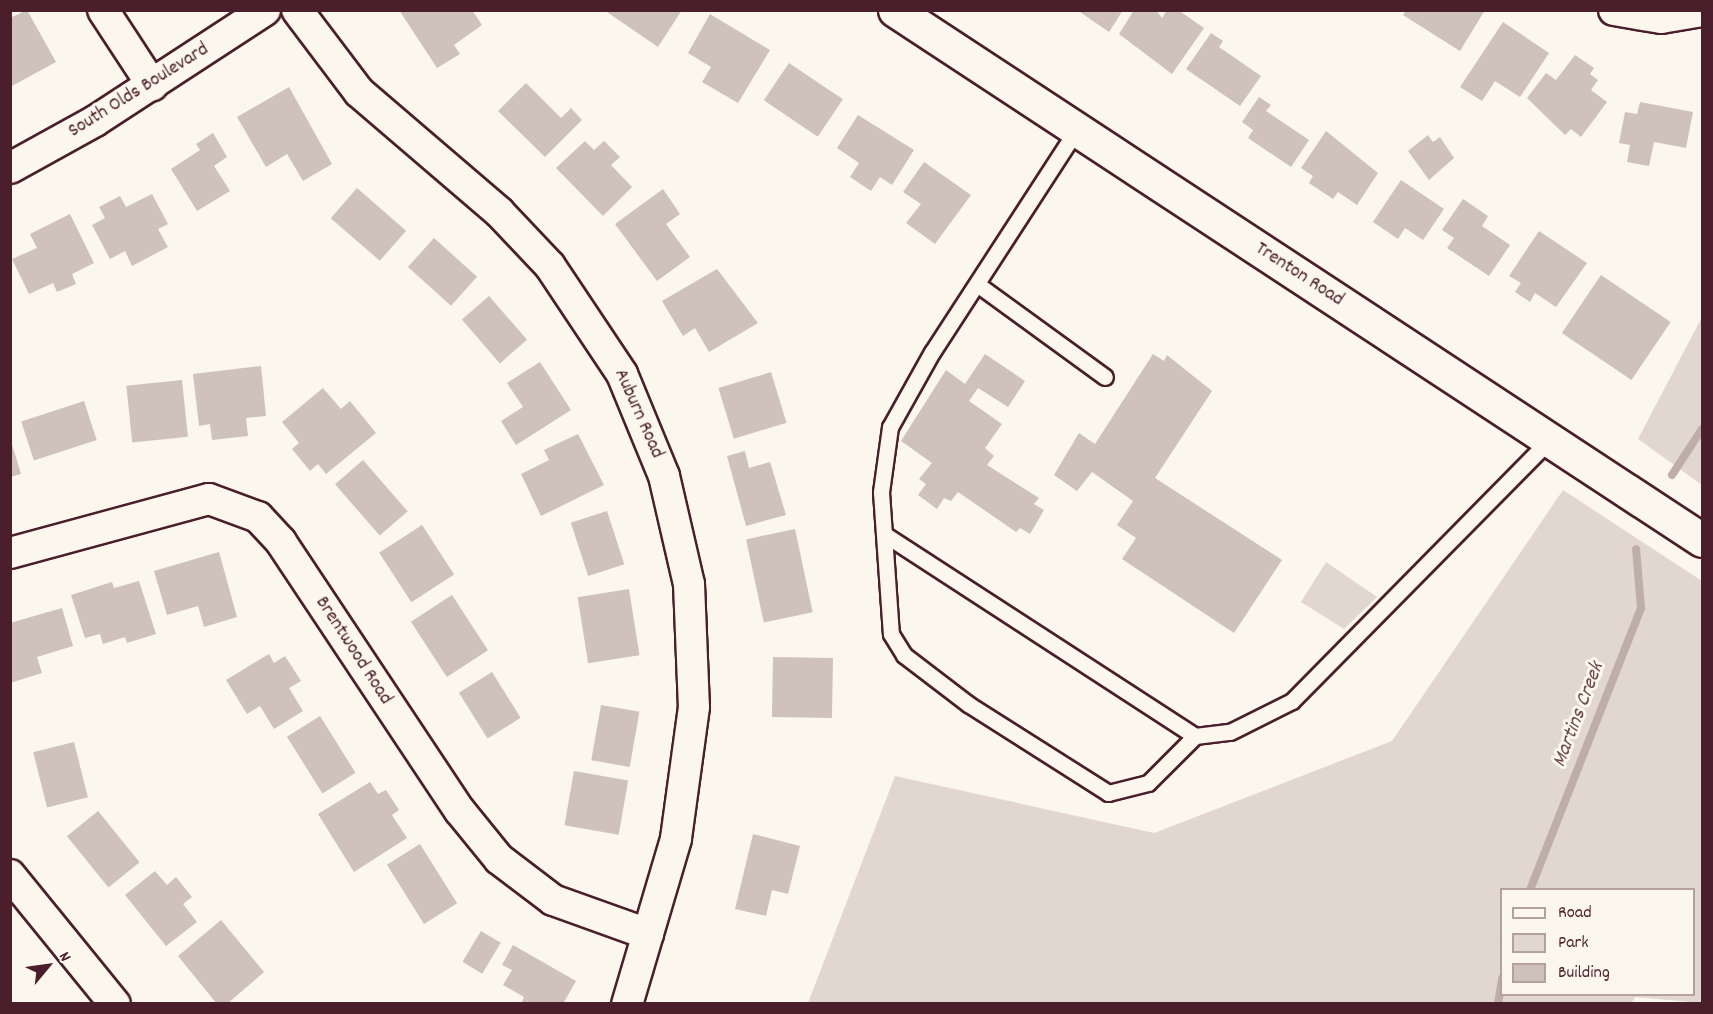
<!DOCTYPE html>
<style>
body{margin:0}
#map{position:relative;width:1713px;height:1014px;overflow:hidden;background:#fbf7ec;font-family:Dekko,sans-serif}
div>[style]{position:absolute}
[style*='--x']{left:calc(var(--x)*1px);top:calc(var(--y)*1px);width:calc(var(--w)*1px);rotate:calc(var(--a)*1deg)}
.green>*{inset:0;background:#e2d7d0}
.stream>*{height:8px;margin:-4px;padding:0 4px;transform-origin:4px;border-radius:4px;background:#bfadaa}
.building>*{inset:0;background:#cfc2bc;transform-origin:0 0}
.roads{filter:drop-shadow(2px 0 #4a1f2b) drop-shadow(-2px 0 #4a1f2b) drop-shadow(0 2px #4a1f2b) drop-shadow(0 -2px #4a1f2b)}
.lane>*{height:15px;margin:-7.5px;padding:0 7.5px;transform-origin:7.5px;border-radius:7.5px;background:#fbf7ec}
.street>*{height:30px;margin:-15px;padding:0 15px;transform-origin:15px;border-radius:15px;background:#fbf7ec}
.secondary>*{height:33px;margin:-16.5px;padding:0 16.5px;transform-origin:16.5px;border-radius:16.5px;background:#fbf7ec}
span{translate:-50% -50%;white-space:nowrap;text-align:center;line-height:1.15;-webkit-text-stroke:6px #fbf7ec;paint-order:stroke}
.street-label{font-size:20px;color:#4a1f2b}
.water-label{font-size:21px;color:#6d4a51;font-style:italic}
.frame{position:absolute;inset:0;border:12px solid #4a1f2b;pointer-events:none}
.legend{position:absolute;left:1500px;top:888px;width:195px;height:108px;box-sizing:border-box;background:#fbf7ec;border:2px solid #b4a19f;margin:0;padding:8px 10px;list-style:none;font-size:18px;color:#4a1f2b}
.legend li{display:flex;align-items:center;gap:12px;height:30px}
.legend b{width:30px;border:2px solid #b4a19f}
.north{position:absolute;left:18px;top:936px;width:60px;height:60px;-webkit-text-stroke:4px #fbf7ec;paint-order:stroke;rotate:61deg;font-size:16px;font-weight:700;line-height:24px;text-align:center;color:#4a1f2b}
.north::after{content:'';display:block;margin:auto;width:21px;height:27px;background:#4a1f2b;clip-path:polygon(50% 0,100% 100%,50% 72%,0 100%)}
</style>
<div id="map">
<div class="green">
<div style="clip-path:polygon(1702px 317px,1702px 485px,1638px 439px)"></div>
<div style="clip-path:polygon(evenodd,1563px 490px,1702px 581px,1702px 1003px,1635px 997px,1631px 1004px,808px 1003px,895px 776px,1154px 833px,1392px 741px,1563px 490px,1502px 890px,1694px 890px,1694px 994px,1502px 994px,1502px 890px)"></div>
<div style="clip-path:polygon(1326px 562px,1377px 597px,1344px 629px,1301px 602px)"></div>
</div>
<div class="stream">
<div style="--x:1672;--y:475;--w:55;--a:-56.9"></div>
<div style="--x:1530;--y:890;--w:303;--a:-68.5"></div>
<div style="--x:1641;--y:608;--w:59;--a:-94.8"></div>
<div style="--x:1498;--y:1004;--w:26;--a:-81"></div>
</div>
<div class="building">
<div style="clip-path:polygon(27px 10px,56px 62px,10px 87px,10px 18px)"></div>
<div style="clip-path:polygon(399px 10px,472px 10px,482px 25px,454px 45px,460px 54px,437px 68px)"></div>
<div style="clip-path:polygon(604px 10px,682px 10px,658px 47px)"></div>
<div style="clip-path:polygon(1077px 10px,1123px 10px,1109px 32px)"></div>
<div style="clip-path:polygon(1134px 10px,1156px 10px,1162px 18px,1167px 10px,1178px 10px,1204px 28px,1172px 74px,1119px 34px)"></div>
<div style="clip-path:polygon(1406px 10px,1485px 10px,1460px 51px,1403px 15px)"></div>
<div style="clip-path:polygon(710px 14px,770px 50px,738px 103px,702px 82px,711px 67px,688px 53px)"></div>
<div style="clip-path:polygon(1503px 22px,1549px 53px,1520px 97px,1495px 81px,1482px 101px,1460px 87px)"></div>
<div style="clip-path:polygon(1211px 33px,1223px 41px,1219px 47px,1261px 76px,1240px 106px,1186px 69px)"></div>
<div style="clip-path:polygon(1575px 55px,1594px 68px,1590px 74px,1598px 80px,1591px 90px,1607px 102px,1581px 137px,1571px 129px,1565px 135px,1527px 98px,1546px 73px,1556px 80px)"></div>
<div style="left:789px;top:63px;width:65px;height:45px;rotate:34deg"></div>
<div style="clip-path:polygon(526px 83px,561px 118px,571px 108px,582px 120px,545px 157px,498px 111px)"></div>
<div style="clip-path:polygon(289px 87px,332px 164px,303px 181px,287px 154px,266px 167px,237px 117px)"></div>
<div style="clip-path:polygon(1259px 97px,1271px 105px,1266px 111px,1309px 140px,1291px 167px,1248px 138px,1253px 130px,1242px 122px)"></div>
<div style="clip-path:polygon(1640px 102px,1693px 112px,1686px 148px,1654px 142px,1649px 166px,1627px 162px,1630px 145px,1619px 143px,1625px 112px,1637px 114px)"></div>
<div style="clip-path:polygon(858px 115px,914px 150px,892px 185px,880px 177px,871px 191px,850px 177px,859px 163px,837px 148px)"></div>
<div style="clip-path:polygon(1326px 131px,1378px 173px,1357px 205px,1338px 192px,1333px 199px,1309px 183px,1313px 176px,1301px 168px)"></div>
<div style="clip-path:polygon(213px 133px,227px 157px,214px 166px,230px 191px,197px 211px,171px 169px,200px 150px,196px 144px)"></div>
<div style="clip-path:polygon(1428px 135px,1433px 142px,1440px 137px,1454px 158px,1429px 180px,1408px 151px)"></div>
<div style="clip-path:polygon(585px 141px,594px 150px,604px 141px,620px 157px,611px 165px,632px 187px,603px 216px,556px 168px)"></div>
<div style="clip-path:polygon(924px 162px,971px 195px,935px 244px,906px 223px,921px 204px,903px 192px)"></div>
<div style="clip-path:polygon(1401px 180px,1444px 209px,1423px 240px,1405px 228px,1398px 239px,1373px 222px)"></div>
<div style="left:357px;top:188px;width:65px;height:40px;rotate:41deg"></div>
<div style="clip-path:polygon(663px 189px,680px 214px,666px 224px,690px 257px,657px 281px,615px 224px)"></div>
<div style="clip-path:polygon(152px 194px,168px 224px,158px 229px,168px 247px,132px 266px,125px 251px,110px 259px,92px 225px,105px 218px,99px 207px,120px 196px,126px 207px)"></div>
<div style="clip-path:polygon(1463px 199px,1488px 216px,1482px 226px,1510px 245px,1489px 276px,1447px 248px,1454px 238px,1442px 230px)"></div>
<div style="clip-path:polygon(70px 214px,94px 263px,72px 274px,76px 284px,57px 292px,53px 283px,29px 294px,12px 259px,37px 248px,30px 234px)"></div>
<div style="clip-path:polygon(1539px 231px,1587px 263px,1556px 307px,1535px 293px,1530px 302px,1515px 292px,1521px 283px,1509px 276px)"></div>
<div style="left:434px;top:238px;width:58px;height:39px;rotate:42deg"></div>
<div style="clip-path:polygon(717px 269px,758px 323px,709px 352px,695px 328px,683px 336px,662px 301px)"></div>
<div style="left:1601px;top:275px;width:84px;height:70px;rotate:34deg"></div>
<div style="left:489px;top:296px;width:58px;height:36px;rotate:49deg"></div>
<div style="clip-path:polygon(985px 354px,1025px 381px,1008px 407px,978px 388px,969px 401px,1002px 424px,985px 448px,994px 456px,987px 465px,1039px 498px,1034px 504px,1044px 510px,1030px 534px,1020px 528px,1016px 532px,958px 492px,951px 501px,944px 498px,937px 509px,918px 495px,926px 484px,919px 479px,932px 463px,901px 441px,946px 370px,965px 384px)"></div>
<div style="clip-path:polygon(1153px 354px,1164px 361px,1167px 355px,1212px 391px,1155px 478px,1282px 560px,1234px 633px,1122px 559px,1136px 538px,1117px 525px,1133px 501px,1092px 472px,1077px 491px,1054px 475px,1079px 433px,1095px 444px)"></div>
<div style="clip-path:polygon(540px 362px,571px 410px,516px 445px,501px 421px,523px 407px,507px 383px)"></div>
<div style="clip-path:polygon(261px 366px,266px 416px,246px 418px,248px 436px,212px 440px,210px 424px,199px 426px,193px 374px)"></div>
<div style="left:771px;top:372px;width:53px;height:55px;rotate:73deg"></div>
<div style="left:182px;top:380px;width:57px;height:56px;rotate:84deg"></div>
<div style="clip-path:polygon(323px 388px,341px 409px,350px 401px,376px 433px,326px 474px,318px 464px,310px 471px,292px 449px,299px 443px,282px 422px)"></div>
<div style="left:84px;top:401px;width:41px;height:66px;rotate:72deg"></div>
<div style="clip-path:polygon(578px 434px,604px 485px,541px 516px,521px 474px,549px 460px,544px 450px)"></div>
<div style="clip-path:polygon(10px 438px,21px 474px,10px 477px)"></div>
<div style="clip-path:polygon(745px 451px,749px 468px,770px 462px,786px 515px,746px 526px,727px 456px)"></div>
<div style="left:363px;top:460px;width:68px;height:37px;rotate:49deg"></div>
<div style="left:607px;top:511px;width:56px;height:38px;rotate:72deg"></div>
<div style="left:422px;top:525px;width:59px;height:51px;rotate:57deg"></div>
<div style="left:795px;top:529px;width:85px;height:50px;rotate:78deg"></div>
<div style="clip-path:polygon(219px 552px,237px 617px,204px 627px,198px 606px,167px 615px,154px 571px)"></div>
<div style="clip-path:polygon(139px 581px,156px 634px,127px 643px,125px 637px,103px 644px,100px 634px,85px 638px,71px 595px,112px 582px,114px 588px)"></div>
<div style="left:629px;top:589px;width:67px;height:52px;rotate:81deg"></div>
<div style="left:452px;top:595px;width:66px;height:49px;rotate:57deg"></div>
<div style="clip-path:polygon(62px 608px,73px 646px,37px 657px,42px 673px,10px 683px,10px 623px)"></div>
<div style="clip-path:polygon(269px 654px,274px 663px,285px 656px,301px 681px,289px 688px,303px 711px,274px 729px,260px 706px,247px 714px,226px 680px)"></div>
<div style="left:773px;top:657px;width:60px;height:60px;rotate:1deg"></div>
<div style="left:492px;top:672px;width:54px;height:39px;rotate:58deg"></div>
<div style="left:601px;top:705px;width:39px;height:56px;rotate:10deg"></div>
<div style="left:320px;top:716px;width:67px;height:39px;rotate:58deg"></div>
<div style="left:74px;top:742px;width:57px;height:42px;rotate:76deg"></div>
<div style="left:574px;top:771px;width:55px;height:55px;rotate:10deg"></div>
<div style="clip-path:polygon(370px 782px,378px 794px,386px 790px,399px 810px,392px 815px,407px 838px,354px 872px,318px 814px)"></div>
<div style="left:98px;top:811px;width:66px;height:40px;rotate:51deg"></div>
<div style="clip-path:polygon(753px 834px,800px 846px,788px 894px,772px 890px,766px 916px,735px 909px)"></div>
<div style="left:420px;top:844px;width:70px;height:39px;rotate:58deg"></div>
<div style="clip-path:polygon(155px 871px,167px 885px,176px 877px,192px 897px,183px 904px,197px 922px,166px 946px,125px 895px)"></div>
<div style="clip-path:polygon(221px 920px,264px 972px,227px 1004px,217px 1004px,178px 956px)"></div>
<div style="left:481px;top:931px;width:23px;height:36px;rotate:31deg"></div>
<div style="clip-path:polygon(513px 945px,576px 981px,563px 1004px,521px 1004px,524px 997px,503px 985px,512px 970px,502px 965px)"></div>
</div>
<div class="roads">
<div class="lane">
<div style="--x:1077;--y:129;--w:266;--a:123"></div>
<div style="--x:932;--y:352;--w:86;--a:119.2"></div>
<div style="--x:890;--y:427;--w:66;--a:97.9"></div>
<div style="--x:881;--y:492;--w:142;--a:86"></div>
<div style="--x:891;--y:634;--w:25;--a:58"></div>
<div style="--x:904;--y:655;--w:81;--a:37.4"></div>
<div style="--x:968;--y:704;--w:166;--a:32.4"></div>
<div style="--x:1108;--y:793;--w:41;--a:-14"></div>
<div style="--x:1148;--y:783;--w:66;--a:-45"></div>
<div style="--x:1195;--y:736;--w:35;--a:-7"></div>
<div style="--x:1230;--y:732;--w:69;--a:-26.6"></div>
<div style="--x:1292;--y:701;--w:368;--a:-45.4"></div>
<div style="--x:977;--y:284;--w:158;--a:36"></div>
<div style="--x:887;--y:536;--w:367;--a:33"></div>
</div>
<div class="street">
<div style="--x:103;--y:10;--w:90;--a:56.8"></div>
<div style="--x:297;--y:10;--w:103;--a:52.9"></div>
<div style="--x:359;--y:92;--w:184;--a:40.6"></div>
<div style="--x:499;--y:212;--w:74;--a:46.6"></div>
<div style="--x:550;--y:266;--w:130;--a:56.3"></div>
<div style="--x:622;--y:374;--w:110;--a:67.6"></div>
<div style="--x:664;--y:476;--w:111;--a:77"></div>
<div style="--x:689;--y:584;--w:123;--a:87.7"></div>
<div style="--x:694;--y:707;--w:133;--a:97.8"></div>
<div style="--x:676;--y:839;--w:172;--a:106.5"></div>
<div style="--x:1614;--y:10;--w:48;--a:9.7"></div>
<div style="--x:1661;--y:18;--w:42;--a:-9.7"></div>
<div style="--x:10;--y:168;--w:97;--a:-28.9"></div>
<div style="--x:95;--y:121;--w:203;--a:-33.1"></div>
<div style="--x:10;--y:553;--w:206;--a:-15.2"></div>
<div style="--x:209;--y:499;--w:52;--a:20.2"></div>
<div style="--x:258;--y:517;--w:34;--a:47"></div>
<div style="--x:281;--y:542;--w:323;--a:56.4"></div>
<div style="--x:460;--y:811;--w:62;--a:50.9"></div>
<div style="--x:499;--y:859;--w:68;--a:37.2"></div>
<div style="--x:553;--y:900;--w:101;--a:19.7"></div>
<div style="--x:10;--y:875;--w:166;--a:50.9"></div>
</div>
<div class="secondary">
<div style="--x:895;--y:10;--w:965;--a:33.3"></div>
</div>
</div>
<div class="street-label">
<span style="left:139px;top:91px;rotate:-32deg">South Olds Boulevard</span>
<span style="left:1299px;top:275px;rotate:33deg">Trenton Road</span>
<span style="left:638px;top:414px;rotate:66deg">Auburn Road</span>
<span style="left:353px;top:651px;rotate:57deg">Brentwood Road</span>
</div>
<div class="water-label">
<span style="left:1579px;top:715px;rotate:-69deg">Martins Creek</span>
</div>
<div class="frame"></div>
<ul class="legend">
<li><b style="height:8px;background:#fbf7ec"></b>Road</li>
<li><b style="height:16px;background:#e2d7d0"></b>Park</li>
<li><b style="height:16px;background:#cfc2bc"></b>Building</li>
</ul>
<div class="north">N</div>
</div>
